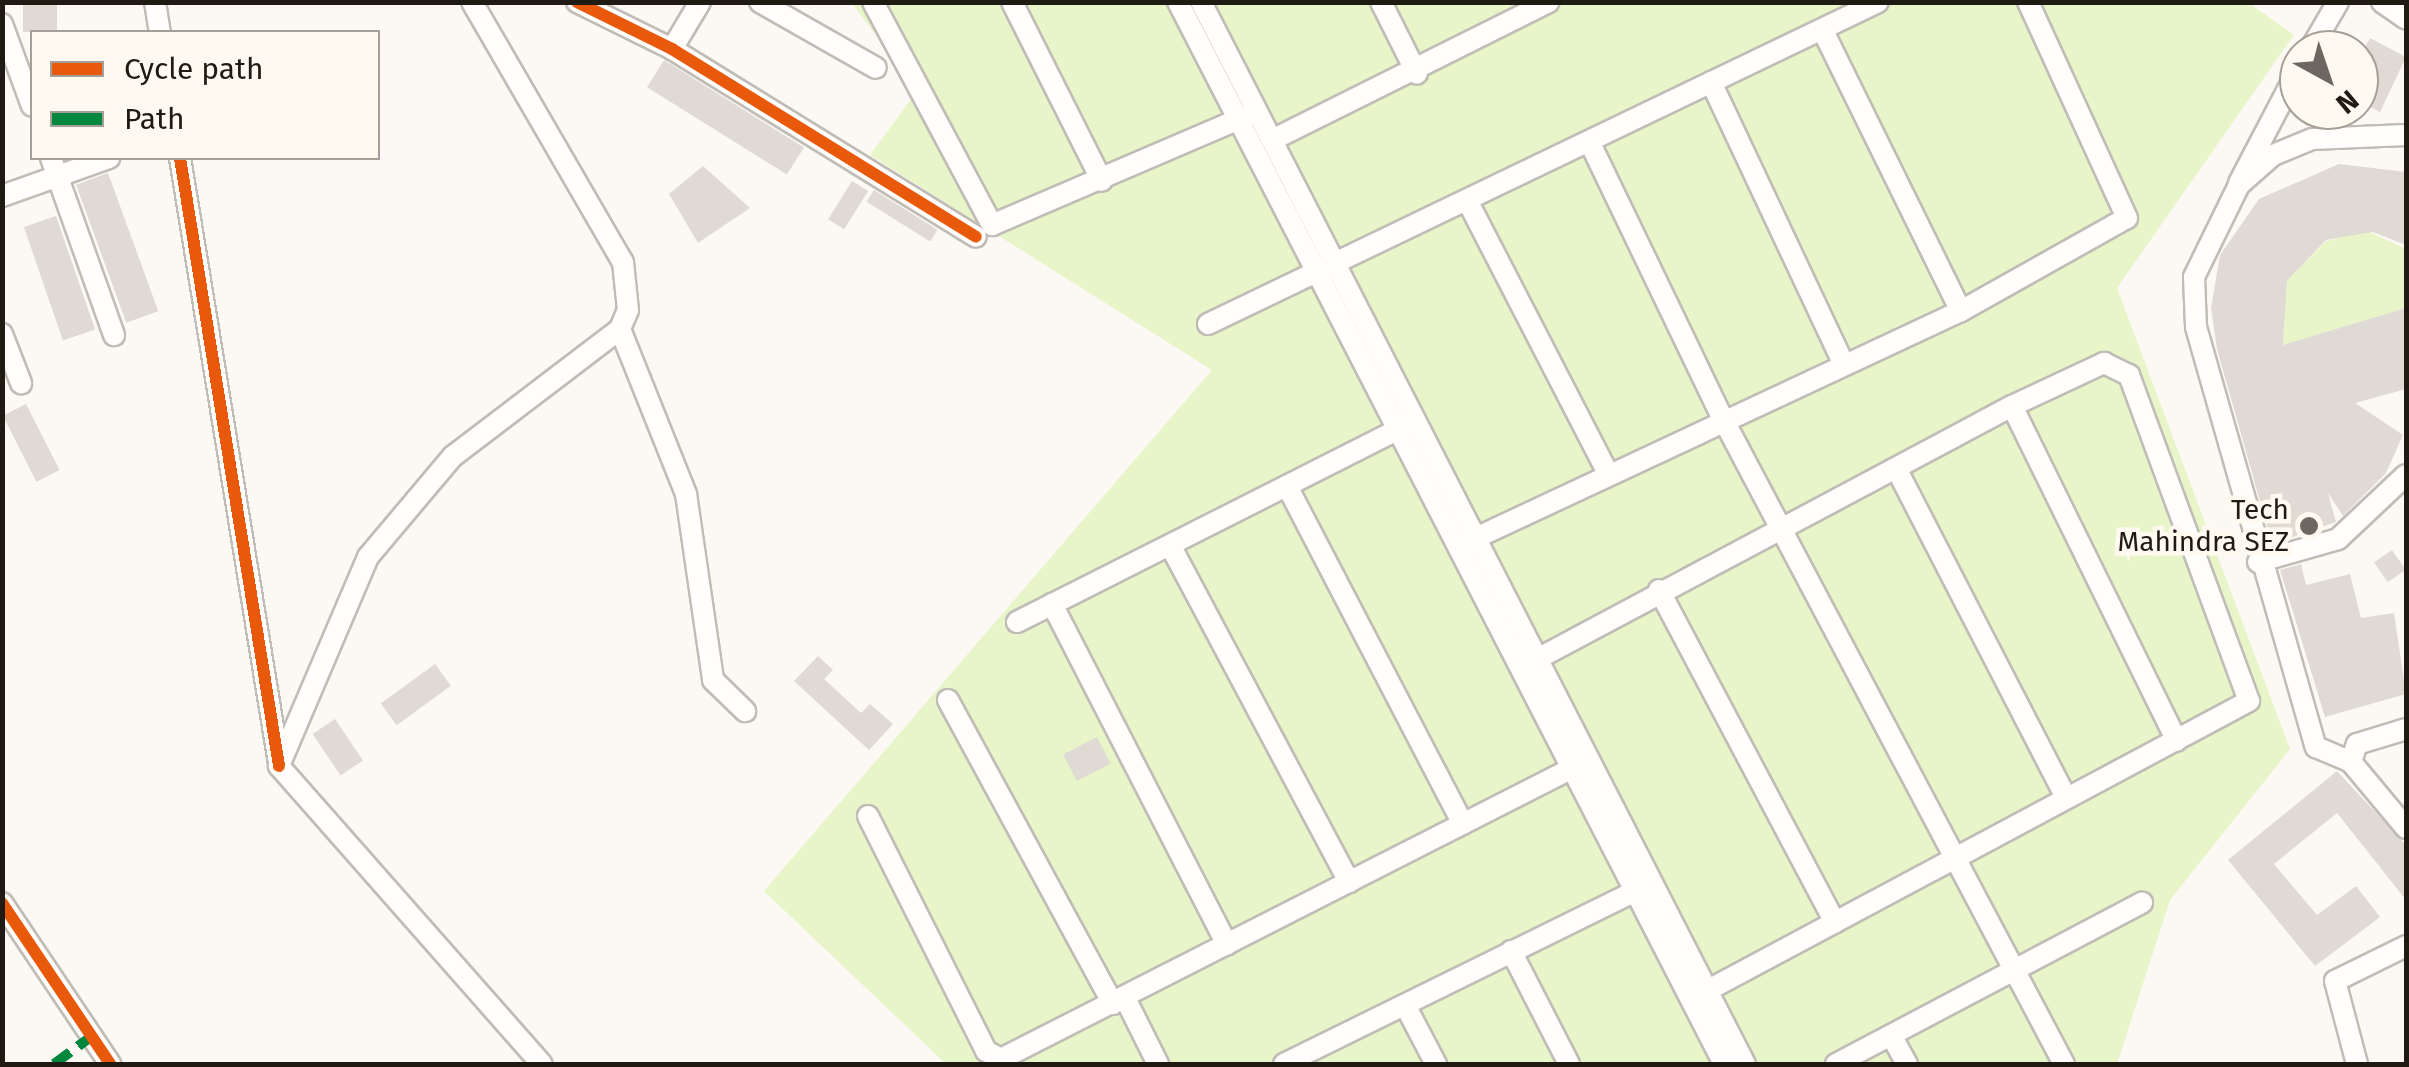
<!DOCTYPE html>
<style>
body{margin:0}
#map{position:relative;width:2409px;height:1067px;overflow:hidden;background:#fcf8f4;font-family:"Fira Sans",sans-serif}
div>[style]{position:absolute}
[style*='--x']{left:calc(var(--x)*1px);top:calc(var(--y)*1px);width:calc(var(--w)*1px);rotate:calc(var(--a)*1deg)}
.green>*{inset:0;background:#e8f5c9}
.building>*{inset:0;background:#e0dad5;transform-origin:0 0}
.roads{filter:drop-shadow(2px 0 #c0bcb6) drop-shadow(-2px 0 #c0bcb6) drop-shadow(0 2px #c0bcb6) drop-shadow(0 -2px #c0bcb6)}
.minor>*{height:20px;margin:-10px;padding:0 10px;transform-origin:10px;border-radius:10px;background:#fffefd}
.quiet>*{height:10px;margin-top:-5px;transform-origin:0;background:repeating-linear-gradient(90deg,#00873e 0 20px,transparent 0 30px)}
.cycleway>*{height:12px;margin:-6px;padding:0 6px;transform-origin:6px;border-radius:6px;background:#e8590c}
.dots>*{width:28px;height:28px;translate:-50% -50%;box-sizing:border-box;border:5px solid #fff9f0;border-radius:50%}
span{translate:-50% -50%;white-space:nowrap;text-align:center;line-height:1.15;-webkit-text-stroke:9px #fff9f0;paint-order:stroke}
.poi-label{font-size:28px;color:#1f1a12}
.right{translate:-100% -50%;text-align:right}
.frame{position:absolute;inset:0;border:5px solid #1f1a12;pointer-events:none}
.legend{position:absolute;left:30px;top:30px;width:350px;height:130px;box-sizing:border-box;background:#fff9f0;border:2px solid #a5a097;margin:0;padding:12px 18px;list-style:none;font-size:30px;color:#1f1a12}
.legend li{display:flex;align-items:center;gap:20px;height:50px}
.legend b{width:50px;border:2px solid #a5a097}
.north{position:absolute;left:2279px;top:30px;width:100px;height:100px;box-sizing:border-box;background:#fff9f0;border:2px solid #a5a097;border-radius:50%;rotate:140deg;font-size:28px;font-weight:700;line-height:40px;text-align:center;color:#1f1a12}
.north::after{content:'';display:block;margin:auto;width:35px;height:45px;background:#6c6861;clip-path:polygon(50% 0,100% 100%,50% 72%,0 100%)}
</style>
<div id="map">
<div class="green">
<div style="clip-path:polygon(2247px 2px,2294px 35px,2117px 288px,2290px 749px,2170px 900px,2117px 1064px,946px 1064px,764px 891px,1212px 370px,870px 155px,917px 91px,852px 3px)"></div>
<div style="clip-path:polygon(2367px 231px,2406px 249px,2406px 308px,2283px 345px,2287px 281px,2326px 241px)"></div>
</div>
<div class="building">
<div style="left:23px;top:2px;width:34px;height:30px"></div>
<div style="clip-path:polygon(2370px 38px,2406px 57px,2380px 112px,2359px 101px,2359px 58px)"></div>
<div style="left:664px;top:60px;width:165px;height:32px;rotate:32deg"></div>
<div style="clip-path:polygon(2339px 164px,2406px 172px,2406px 245px,2373px 232px,2326px 240px,2287px 281px,2283px 345px,2406px 308px,2406px 389px,2355px 403px,2403px 435px,2386px 473px,2343px 516px,2328px 493px,2336px 522px,2272px 544px,2217px 349px,2211px 308px,2220px 255px,2259px 199px)"></div>
<div style="clip-path:polygon(703px 166px,750px 208px,698px 243px,669px 194px)"></div>
<div style="left:108px;top:173px;width:147px;height:34px;rotate:70deg"></div>
<div style="left:852px;top:181px;width:19px;height:45px;rotate:32deg"></div>
<div style="left:874px;top:190px;width:75px;height:14px;rotate:32deg"></div>
<div style="left:56px;top:216px;width:120px;height:34px;rotate:71deg"></div>
<div style="left:26px;top:404px;width:74px;height:26px;rotate:63deg"></div>
<div style="left:2392px;top:550px;width:24px;height:22px;rotate:55deg"></div>
<div style="clip-path:polygon(2301px 564px,2306px 585px,2350px 574px,2361px 618px,2394px 613px,2406px 694px,2325px 717px,2280px 570px)"></div>
<div style="clip-path:polygon(818px 656px,833px 670px,824px 679px,861px 713px,870px 704px,893px 724px,869px 750px,794px 681px)"></div>
<div style="left:435px;top:664px;width:27px;height:67px;rotate:54deg"></div>
<div style="left:335px;top:719px;width:50px;height:27px;rotate:56deg"></div>
<div style="left:1097px;top:737px;width:30px;height:38px;rotate:63deg"></div>
<div style="clip-path:polygon(2337px 771px,2406px 845px,2406px 900px,2337px 813px,2274px 864px,2317px 915px,2356px 886px,2380px 917px,2315px 966px,2228px 860px)"></div>
</div>
<div class="roads">
<div class="minor">
<div style="--x:155;--y:2;--w:30;--a:81"></div>
<div style="--x:472;--y:2;--w:301;--a:59.9"></div>
<div style="--x:623;--y:262;--w:48;--a:84.1"></div>
<div style="--x:628;--y:310;--w:21;--a:113"></div>
<div style="--x:620;--y:329;--w:210;--a:142.7"></div>
<div style="--x:453;--y:456;--w:132;--a:130.1"></div>
<div style="--x:368;--y:557;--w:227;--a:113.1"></div>
<div style="--x:279;--y:766;--w:397;--a:48.6"></div>
<div style="--x:577;--y:2;--w:106;--a:26.3"></div>
<div style="--x:672;--y:49;--w:357;--a:31.7"></div>
<div style="--x:760;--y:2;--w:133;--a:29.6"></div>
<div style="--x:873;--y:2;--w:253;--a:61.9"></div>
<div style="--x:992;--y:225;--w:282;--a:-23.2"></div>
<div style="--x:1012;--y:2;--w:200;--a:63.3"></div>
<div style="--x:1178;--y:2;--w:1194;--a:62.79"></div>
<div style="--x:1201;--y:2;--w:1193;--a:62.88"></div>
<div style="--x:1381;--y:2;--w:80;--a:63.4"></div>
<div style="--x:2382;--y:2;--w:29;--a:35"></div>
<div style="--x:2;--y:24;--w:87;--a:69.9"></div>
<div style="--x:1823;--y:31;--w:312;--a:63.8"></div>
<div style="--x:672;--y:49;--w:55;--a:-59.2"></div>
<div style="--x:2310;--y:50;--w:56;--a:-59.7"></div>
<div style="--x:1711;--y:82;--w:308;--a:64.8"></div>
<div style="--x:2406;--y:135;--w:94;--a:177.6"></div>
<div style="--x:2312;--y:139;--w:42;--a:157.7"></div>
<div style="--x:2273;--y:155;--w:45;--a:138.6"></div>
<div style="--x:2239;--y:185;--w:102;--a:116.1"></div>
<div style="--x:2194;--y:277;--w:50;--a:87.7"></div>
<div style="--x:2196;--y:327;--w:437;--a:74.1"></div>
<div style="--x:2316;--y:747;--w:38;--a:23"></div>
<div style="--x:2351;--y:762;--w:86;--a:50.2"></div>
<div style="--x:1272;--y:140;--w:309;--a:-26.5"></div>
<div style="--x:1590;--y:143;--w:306;--a:64.3"></div>
<div style="--x:1723;--y:419;--w:730;--a:62.14"></div>
<div style="--x:51;--y:158;--w:188;--a:70.4"></div>
<div style="--x:180;--y:158;--w:613;--a:80.71"></div>
<div style="--x:2239;--y:183;--w:130;--a:-62.4"></div>
<div style="--x:2;--y:196;--w:114;--a:-19.6"></div>
<div style="--x:1469;--y:204;--w:301;--a:62.7"></div>
<div style="--x:1208;--y:324;--w:743;--a:-25.67"></div>
<div style="--x:620;--y:329;--w:178;--a:68.2"></div>
<div style="--x:686;--y:494;--w:188;--a:81.7"></div>
<div style="--x:713;--y:680;--w:45;--a:44.1"></div>
<div style="--x:2;--y:334;--w:53;--a:68.8"></div>
<div style="--x:2012;--y:406;--w:373;--a:63.8"></div>
<div style="--x:1898;--y:472;--w:367;--a:62.7"></div>
<div style="--x:1287;--y:486;--w:381;--a:62.5"></div>
<div style="--x:1467;--y:542;--w:545;--a:-25.06"></div>
<div style="--x:1961;--y:311;--w:190;--a:-29.3"></div>
<div style="--x:2127;--y:218;--w:238;--a:-114.6"></div>
<div style="--x:1170;--y:545;--w:382;--a:62"></div>
<div style="--x:2258;--y:562;--w:83;--a:-16"></div>
<div style="--x:2338;--y:539;--w:93;--a:-43.3"></div>
<div style="--x:1659;--y:590;--w:376;--a:62.1"></div>
<div style="--x:1052;--y:604;--w:383;--a:62.8"></div>
<div style="--x:1017;--y:622;--w:441;--a:-26.8"></div>
<div style="--x:1519;--y:658;--w:20;--a:0"></div>
<div style="--x:1539;--y:658;--w:536;--a:-28.05"></div>
<div style="--x:2012;--y:406;--w:102;--a:-25.1"></div>
<div style="--x:2104;--y:363;--w:28;--a:26"></div>
<div style="--x:2129;--y:375;--w:347;--a:69.8"></div>
<div style="--x:2249;--y:701;--w:628;--a:151.88"></div>
<div style="--x:948;--y:700;--w:346;--a:61.5"></div>
<div style="--x:2351;--y:762;--w:19;--a:-72"></div>
<div style="--x:2357;--y:744;--w:51;--a:-17"></div>
<div style="--x:868;--y:816;--w:263;--a:63.3"></div>
<div style="--x:986;--y:1051;--w:17;--a:28"></div>
<div style="--x:1001;--y:1059;--w:657;--a:-26.99"></div>
<div style="--x:2;--y:903;--w:194;--a:56.1"></div>
<div style="--x:1511;--y:951;--w:127;--a:62.8"></div>
<div style="--x:1125;--y:998;--w:74;--a:63.4"></div>
<div style="--x:1405;--y:1005;--w:67;--a:62.3"></div>
<div style="--x:1892;--y:1037;--w:31;--a:61"></div>
<div style="--x:1284;--y:1064;--w:408;--a:-26.2"></div>
<div style="--x:1836;--y:1064;--w:346;--a:-27.8"></div>
<div style="--x:2357;--y:1064;--w:86;--a:-104.8"></div>
<div style="--x:2335;--y:981;--w:79;--a:-26.2"></div>
</div>
</div>
<div class="quiet">
<div style="--x:54;--y:1064;--w:47;--a:-36.4"></div>
</div>
<div class="cycleway">
<div style="--x:577;--y:2;--w:106;--a:26.3"></div>
<div style="--x:672;--y:49;--w:357;--a:31.7"></div>
<div style="--x:180;--y:158;--w:616;--a:80.75"></div>
<div style="--x:2;--y:903;--w:194;--a:56.1"></div>
</div>
<div class="dots">
<div style="left:2309px;top:526px;background:#6c6861"></div>
</div>
<div class="poi-label">
<span class="right" style="left:2289px;top:526px">Tech<br>Mahindra SEZ</span>
</div>
<div class="frame"></div>
<ul class="legend">
<li><b style="height:12px;background:#e8590c"></b>Cycle path</li>
<li><b style="height:12px;background:#00873e"></b>Path</li>
</ul>
<div class="north">N</div>
</div>
